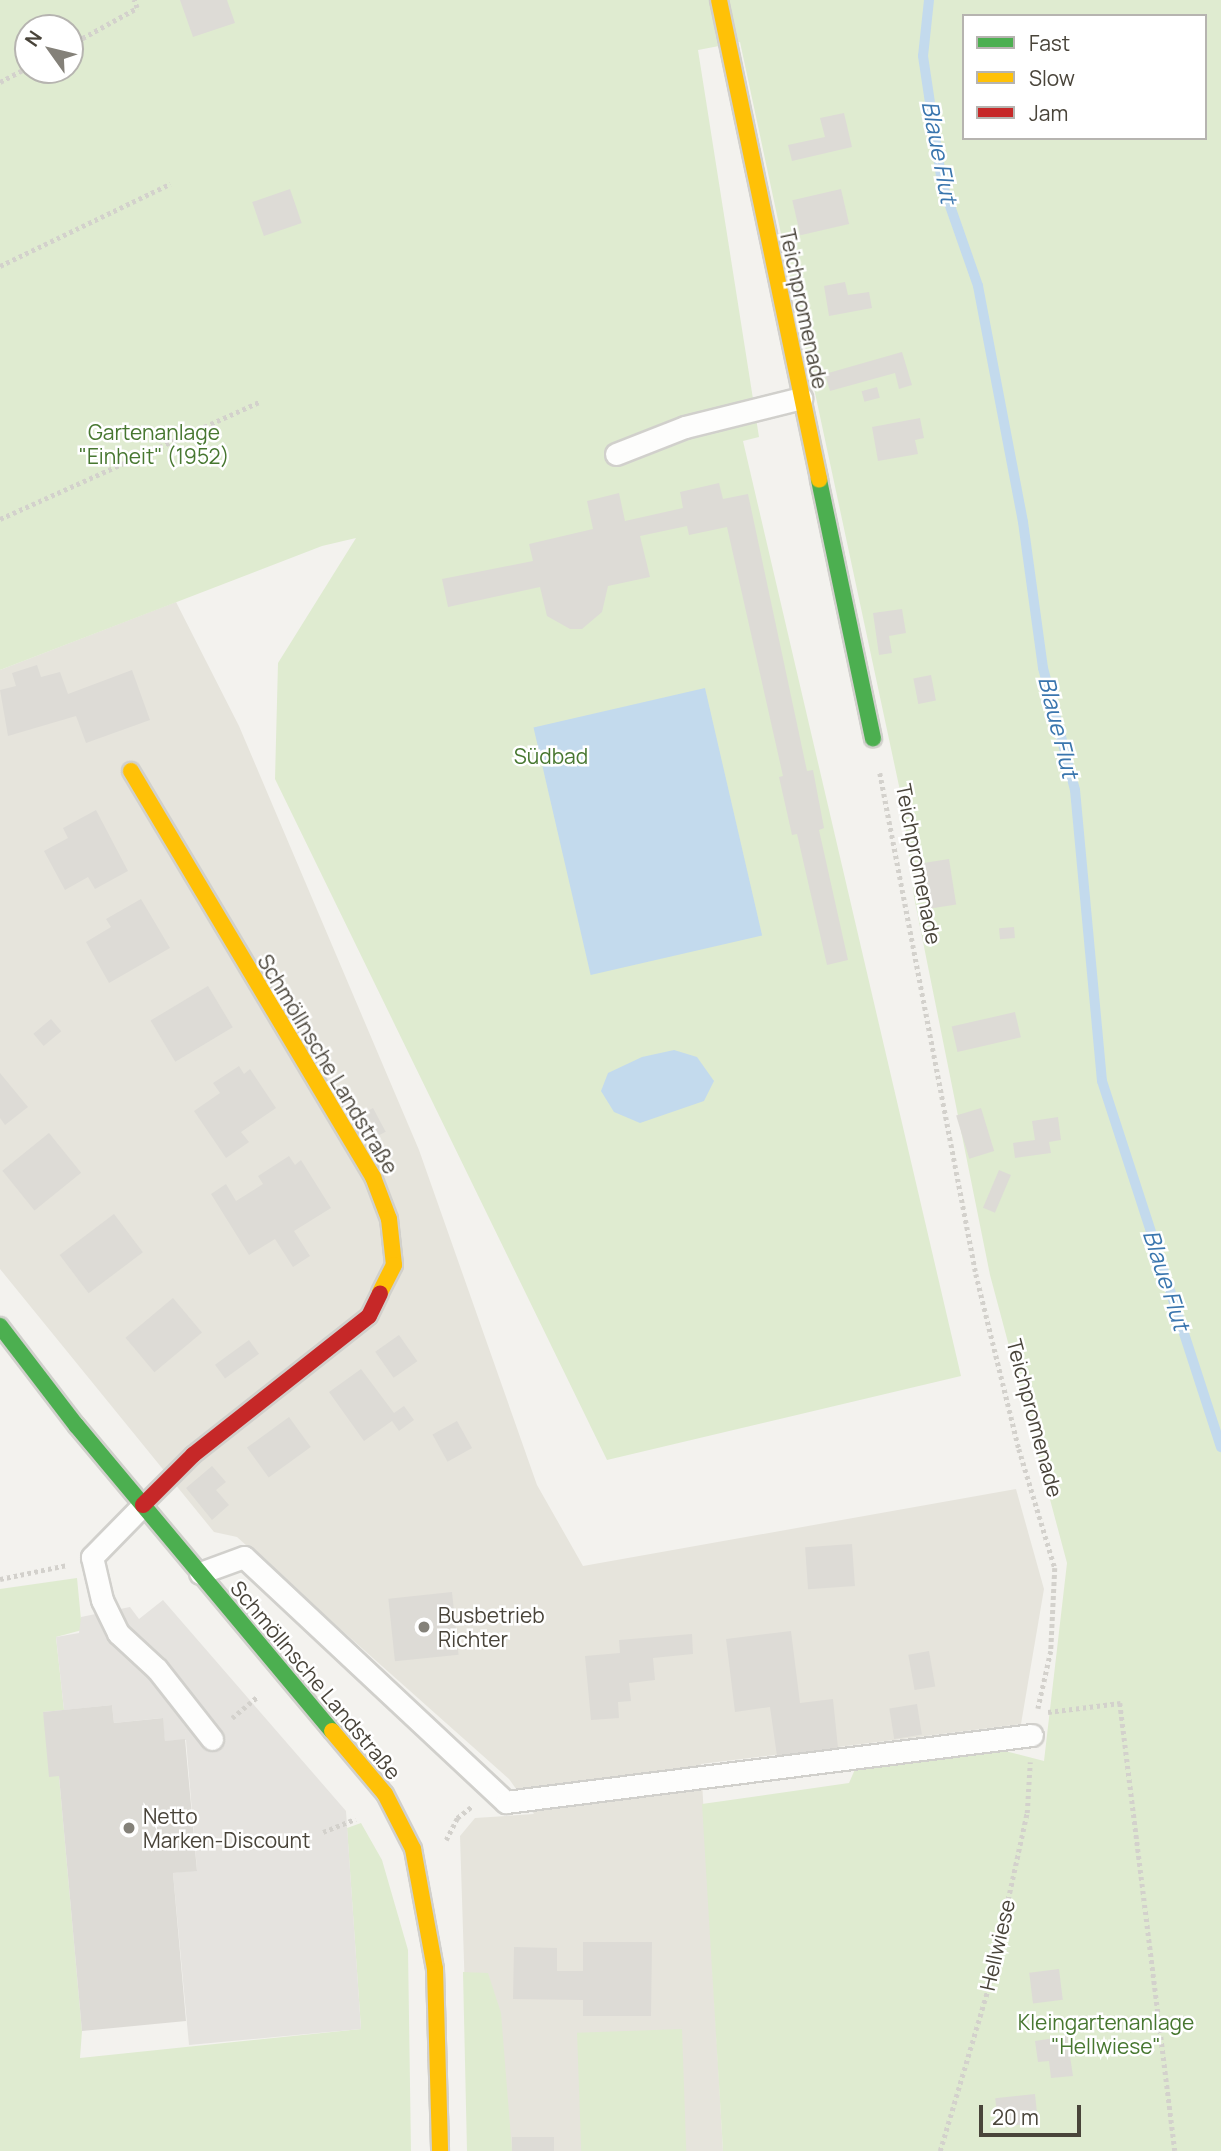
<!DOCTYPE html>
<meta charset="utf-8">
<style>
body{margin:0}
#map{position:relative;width:1221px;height:2151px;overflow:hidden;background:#f3f2ee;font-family:Manrope,sans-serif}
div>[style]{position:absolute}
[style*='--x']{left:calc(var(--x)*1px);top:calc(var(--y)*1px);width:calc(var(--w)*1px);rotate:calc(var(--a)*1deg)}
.residential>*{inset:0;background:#e6e4dc}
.green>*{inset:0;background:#dfebd0;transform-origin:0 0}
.parking>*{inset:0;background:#e5e3df}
.water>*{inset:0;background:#c3daed;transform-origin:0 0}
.stream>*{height:10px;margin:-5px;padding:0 5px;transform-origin:5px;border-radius:5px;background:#c3daed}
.building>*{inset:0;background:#dddbd6;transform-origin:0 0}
.path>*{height:4.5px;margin-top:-2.25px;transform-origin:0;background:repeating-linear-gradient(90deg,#d3d1cc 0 3.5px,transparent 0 7px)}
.roads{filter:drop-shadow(2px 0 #d1d0cc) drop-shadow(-2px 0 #d1d0cc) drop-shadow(0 2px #d1d0cc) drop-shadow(0 -2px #d1d0cc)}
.lane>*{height:21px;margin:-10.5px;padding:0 10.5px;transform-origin:10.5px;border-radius:10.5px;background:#fdfdfc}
.fast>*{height:16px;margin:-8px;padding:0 8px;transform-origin:8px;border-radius:8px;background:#4caf50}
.slow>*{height:16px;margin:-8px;padding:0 8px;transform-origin:8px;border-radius:8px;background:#ffc107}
.jam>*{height:16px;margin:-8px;padding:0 8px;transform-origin:8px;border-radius:8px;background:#c62828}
.dots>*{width:19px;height:19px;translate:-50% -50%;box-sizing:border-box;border:4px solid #fff;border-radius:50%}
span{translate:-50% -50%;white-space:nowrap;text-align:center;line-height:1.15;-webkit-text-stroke:5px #fff;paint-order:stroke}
.street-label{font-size:21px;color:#49443a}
.park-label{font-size:21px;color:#477730}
.poi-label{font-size:21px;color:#49443a}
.left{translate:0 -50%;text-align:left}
.water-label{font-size:23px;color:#3a76ae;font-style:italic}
.legend{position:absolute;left:962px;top:14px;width:245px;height:126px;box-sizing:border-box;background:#fff;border:2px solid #b6b4b0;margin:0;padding:9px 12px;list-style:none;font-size:21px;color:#49443a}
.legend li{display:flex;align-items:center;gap:14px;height:35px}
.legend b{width:35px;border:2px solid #b6b4b0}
.north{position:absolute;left:14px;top:14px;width:70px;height:70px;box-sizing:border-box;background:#fff;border:2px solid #b6b4b0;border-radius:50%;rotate:304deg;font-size:19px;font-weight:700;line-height:28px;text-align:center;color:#49443a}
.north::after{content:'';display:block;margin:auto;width:24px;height:32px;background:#848179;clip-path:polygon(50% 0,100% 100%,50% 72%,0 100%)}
.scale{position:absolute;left:979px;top:2105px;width:102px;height:32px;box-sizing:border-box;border:4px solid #49443a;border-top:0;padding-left:9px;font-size:21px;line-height:24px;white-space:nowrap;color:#49443a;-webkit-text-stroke:5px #fff;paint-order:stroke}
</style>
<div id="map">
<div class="residential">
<div style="clip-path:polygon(176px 602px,239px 726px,419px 1150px,537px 1485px,583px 1566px,1016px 1489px,1044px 1589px,1021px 1724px,701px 1764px,723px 2151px,470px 2151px,460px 1836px,475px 1818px,534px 1814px,509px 1779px,237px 1537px,214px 1532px,0 1269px,0 670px)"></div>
</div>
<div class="green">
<div style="clip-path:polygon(evenodd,0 0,1221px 0,1221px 2151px,723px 2151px,702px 1804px,849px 1783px,856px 1767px,1001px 1750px,1044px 1761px,1067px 1563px,990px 1275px,914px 897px,902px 800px,740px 42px,698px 50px,759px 437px,743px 441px,961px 1376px,607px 1460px,275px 779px,278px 663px,356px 538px,322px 546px,0 670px,0 0,964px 16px,1205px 16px,1205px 138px,964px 138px,964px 16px,0 0,28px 28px,70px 28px,70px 70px,28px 70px,28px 28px)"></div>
<div style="clip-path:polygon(77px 1578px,82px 1630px,56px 1637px,64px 1710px,43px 1712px,59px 1776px,82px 2031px,80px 2058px,361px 2029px,347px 1828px,361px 1823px,382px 1860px,408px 1950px,411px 2151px,0 2151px,0 1589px)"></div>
<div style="clip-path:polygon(463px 1972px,488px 1973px,501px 2013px,512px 2151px,467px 2151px)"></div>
<div style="left:682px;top:2029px;width:122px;height:105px;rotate:88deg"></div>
</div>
<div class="parking">
<div style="clip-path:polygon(163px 1600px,346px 1811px,361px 2029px,189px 2045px,173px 1873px,197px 1870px,186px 1740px,165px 1741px,162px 1718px,114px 1723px,112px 1705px,64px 1710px,56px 1637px,79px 1633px,81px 1617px,130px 1607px,139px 1619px)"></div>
</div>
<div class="water">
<div style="left:705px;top:688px;width:254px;height:176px;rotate:77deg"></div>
<div style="clip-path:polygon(674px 1050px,697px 1057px,714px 1081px,704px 1101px,640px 1123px,614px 1112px,601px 1091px,608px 1073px,642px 1057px)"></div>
</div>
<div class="stream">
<div style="--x:929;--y:0;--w:56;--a:96.1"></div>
<div style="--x:923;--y:56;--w:128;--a:81.5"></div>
<div style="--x:942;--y:183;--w:109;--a:70.7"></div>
<div style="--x:978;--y:286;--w:240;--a:79.2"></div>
<div style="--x:1023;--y:522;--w:147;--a:82.2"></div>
<div style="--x:1043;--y:668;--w:126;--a:75.3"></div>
<div style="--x:1075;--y:790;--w:292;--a:84.7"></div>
<div style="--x:1102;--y:1081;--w:385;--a:72"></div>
</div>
<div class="building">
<div style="clip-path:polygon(180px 0,227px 0,235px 23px,193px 37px)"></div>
<div style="clip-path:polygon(844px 113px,852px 147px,792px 161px,788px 145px,825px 137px,820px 118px)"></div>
<div style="left:290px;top:189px;width:36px;height:40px;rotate:71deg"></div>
<div style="left:841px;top:189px;width:36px;height:50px;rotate:77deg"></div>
<div style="clip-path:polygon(845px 282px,848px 295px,869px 292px,872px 308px,829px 316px,824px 286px)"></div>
<div style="clip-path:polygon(902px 352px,912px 385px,899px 389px,895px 373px,830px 391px,825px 374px)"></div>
<div style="left:877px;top:387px;width:11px;height:16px;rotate:75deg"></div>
<div style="clip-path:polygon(920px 418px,924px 438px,915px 440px,918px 454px,878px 461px,872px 427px)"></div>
<div style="clip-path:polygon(719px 483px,723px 499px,748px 494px,807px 771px,813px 770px,824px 828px,819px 830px,848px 960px,827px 965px,797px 834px,792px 835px,779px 777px,783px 776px,727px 527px,689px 535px,687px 526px,640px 536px,650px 577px,608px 586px,602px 612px,582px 629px,570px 629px,547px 616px,540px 587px,448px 607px,442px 579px,533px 561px,529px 544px,593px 529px,587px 501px,619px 493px,625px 521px,683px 508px,680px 492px)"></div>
<div style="clip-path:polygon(902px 609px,906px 633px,889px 636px,892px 653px,879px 655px,873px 613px)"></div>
<div style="clip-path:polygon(37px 665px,41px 677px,60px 672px,68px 694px,132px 670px,150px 720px,86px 743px,76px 716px,8px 736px,0 690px,16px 686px,12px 673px)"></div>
<div style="left:931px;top:675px;width:26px;height:18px;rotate:79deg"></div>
<div style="clip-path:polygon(96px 810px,128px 871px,95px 889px,88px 877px,65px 890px,44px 851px,68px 838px,63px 828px)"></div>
<div style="left:949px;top:859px;width:46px;height:29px;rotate:81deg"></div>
<div style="clip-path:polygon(141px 899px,170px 948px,109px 983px,86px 942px,111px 927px,106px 919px)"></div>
<div style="left:1014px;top:927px;width:11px;height:15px;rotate:85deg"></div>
<div style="left:208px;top:986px;width:48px;height:67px;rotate:59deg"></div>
<div style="left:1015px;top:1012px;width:26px;height:65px;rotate:77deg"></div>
<div style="left:51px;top:1019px;width:16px;height:23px;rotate:50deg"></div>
<div style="clip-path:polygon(239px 1066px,244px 1074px,250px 1069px,276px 1108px,241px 1132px,249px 1142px,226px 1158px,194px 1111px,220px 1093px,213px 1083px)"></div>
<div style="clip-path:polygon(0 1073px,28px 1107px,5px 1125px,0 1118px)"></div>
<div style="left:373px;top:1108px;width:27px;height:16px;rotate:62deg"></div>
<div style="left:981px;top:1108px;width:45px;height:26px;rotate:73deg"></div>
<div style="clip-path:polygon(1058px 1117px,1061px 1140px,1049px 1142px,1051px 1153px,1015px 1158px,1013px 1143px,1035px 1140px,1032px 1121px)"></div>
<div style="left:49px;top:1133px;width:51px;height:60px;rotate:51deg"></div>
<div style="clip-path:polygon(289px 1156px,295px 1165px,301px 1160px,331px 1208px,294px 1231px,310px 1256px,293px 1267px,275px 1239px,249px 1255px,211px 1194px,226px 1184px,236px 1201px,263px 1184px,258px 1176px)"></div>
<div style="left:999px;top:1170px;width:13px;height:41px;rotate:23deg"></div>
<div style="left:114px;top:1214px;width:48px;height:68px;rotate:53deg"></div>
<div style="left:173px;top:1298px;width:45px;height:62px;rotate:50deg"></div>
<div style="left:399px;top:1335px;width:32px;height:29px;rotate:55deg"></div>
<div style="left:249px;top:1340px;width:17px;height:42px;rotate:54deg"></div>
<div style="clip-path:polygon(361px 1369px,394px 1413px,404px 1406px,414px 1420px,399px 1431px,392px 1421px,364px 1441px,329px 1392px)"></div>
<div style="left:289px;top:1417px;width:37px;height:52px;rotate:54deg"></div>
<div style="left:457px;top:1421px;width:31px;height:28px;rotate:61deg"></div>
<div style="clip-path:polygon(212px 1466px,226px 1482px,216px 1490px,229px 1505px,212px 1520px,186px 1488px)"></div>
<div style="left:852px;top:1544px;width:42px;height:47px;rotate:86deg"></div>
<div style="left:452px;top:1592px;width:63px;height:64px;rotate:84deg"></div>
<div style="clip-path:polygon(791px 1631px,800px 1703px,833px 1699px,838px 1748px,777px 1756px,770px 1707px,735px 1712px,726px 1639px)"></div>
<div style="clip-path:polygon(692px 1634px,693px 1654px,653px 1658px,655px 1680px,629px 1683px,631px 1701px,618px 1702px,619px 1718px,591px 1720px,585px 1656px,620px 1653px,619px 1640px)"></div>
<div style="left:929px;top:1651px;width:36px;height:21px;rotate:80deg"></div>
<div style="left:917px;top:1704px;width:31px;height:28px;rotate:81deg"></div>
<div style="clip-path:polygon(112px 1705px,114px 1723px,163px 1718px,165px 1741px,185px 1739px,197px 1871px,173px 1873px,186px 2021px,82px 2031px,59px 1776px,49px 1777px,43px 1712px)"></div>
<div style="clip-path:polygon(583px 1942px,652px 1942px,651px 2016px,583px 2016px,583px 2000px,513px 1999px,514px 1947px,557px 1948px,557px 1971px,583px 1971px)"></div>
<div style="left:1059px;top:1969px;width:31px;height:30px;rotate:83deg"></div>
<div style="clip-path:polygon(1067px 2036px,1073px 2076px,1051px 2078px,1049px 2061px,1038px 2062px,1035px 2041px)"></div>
<div style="left:1035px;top:2094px;width:29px;height:40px;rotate:84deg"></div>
<div style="left:512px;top:2137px;width:42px;height:14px"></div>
</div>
<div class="path">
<div style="--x:70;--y:45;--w:77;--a:-28.9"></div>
<div style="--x:137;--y:8;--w:9;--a:-111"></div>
<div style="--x:0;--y:82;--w:32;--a:-28"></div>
<div style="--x:0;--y:266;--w:189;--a:-25.8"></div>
<div style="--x:0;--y:519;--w:284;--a:-24.3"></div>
<div style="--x:880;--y:773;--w:510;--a:79.15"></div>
<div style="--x:976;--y:1274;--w:180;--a:76.2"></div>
<div style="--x:1019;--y:1449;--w:124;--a:73.2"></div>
<div style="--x:1055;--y:1568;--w:83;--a:92.8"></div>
<div style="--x:1051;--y:1651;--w:59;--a:102.6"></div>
<div style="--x:0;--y:1579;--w:68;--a:-11.8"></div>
<div style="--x:1048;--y:1712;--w:73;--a:-7.1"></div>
<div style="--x:1120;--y:1703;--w:451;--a:83"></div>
<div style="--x:232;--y:1718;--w:33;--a:-40"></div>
<div style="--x:323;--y:1832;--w:35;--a:-22"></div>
<div style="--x:446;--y:1840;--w:25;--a:-63"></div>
<div style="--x:457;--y:1818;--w:18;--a:-38"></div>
<div style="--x:940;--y:2151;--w:176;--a:-73.5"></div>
<div style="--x:990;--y:1982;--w:173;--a:-77.7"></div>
<div style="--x:1027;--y:1813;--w:51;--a:-86.6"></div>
</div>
<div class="roads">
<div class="lane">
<div style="--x:616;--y:454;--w:74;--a:-21.4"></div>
<div style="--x:685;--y:427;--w:120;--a:-14"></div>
<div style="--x:143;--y:1505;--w:73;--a:134.4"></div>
<div style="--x:92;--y:1557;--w:44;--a:76.9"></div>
<div style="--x:102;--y:1600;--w:37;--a:64"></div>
<div style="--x:118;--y:1633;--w:53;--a:42.7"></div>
<div style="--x:157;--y:1669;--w:89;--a:51.8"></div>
<div style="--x:200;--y:1573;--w:47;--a:-20"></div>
<div style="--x:244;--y:1557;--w:359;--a:43.1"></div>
<div style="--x:506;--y:1802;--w:530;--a:-7.26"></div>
</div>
<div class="fast">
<div style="--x:819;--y:480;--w:264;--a:78.2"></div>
<div style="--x:0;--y:1326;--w:125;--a:52.5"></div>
<div style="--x:76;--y:1425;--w:399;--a:50.1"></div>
</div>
<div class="slow">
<div style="--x:719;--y:0;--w:490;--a:78.2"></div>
<div style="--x:131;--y:771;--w:473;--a:59.2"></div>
<div style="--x:373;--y:1177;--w:45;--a:69.1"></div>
<div style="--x:389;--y:1219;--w:46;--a:83.8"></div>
<div style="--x:394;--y:1265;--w:31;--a:117"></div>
<div style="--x:332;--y:1731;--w:82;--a:49.9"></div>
<div style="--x:385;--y:1794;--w:62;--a:63"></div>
<div style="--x:413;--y:1849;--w:122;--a:79.6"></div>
<div style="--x:435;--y:1969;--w:182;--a:88.4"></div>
</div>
<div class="jam">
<div style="--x:143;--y:1505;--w:71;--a:-45"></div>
<div style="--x:193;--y:1455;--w:224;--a:-38.3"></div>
<div style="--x:369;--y:1316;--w:25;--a:-64"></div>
</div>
</div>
<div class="dots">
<div style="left:424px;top:1627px;background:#848179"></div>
<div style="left:129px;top:1828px;background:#848179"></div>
</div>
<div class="street-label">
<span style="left:804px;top:309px;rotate:78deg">Teichpromenade</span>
<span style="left:919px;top:864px;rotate:79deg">Teichpromenade</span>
<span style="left:328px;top:1064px;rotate:59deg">Schmöllnsche Landstraße</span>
<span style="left:1035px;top:1418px;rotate:75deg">Teichpromenade</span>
<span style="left:316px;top:1680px;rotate:50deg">Schmöllnsche Landstraße</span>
<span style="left:997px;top:1945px;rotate:-77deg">Hellwiese</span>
</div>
<div class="park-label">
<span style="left:154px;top:444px">Gartenanlage<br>"Einheit" (1952)</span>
<span style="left:551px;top:756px">Südbad</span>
<span style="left:1106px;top:2034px">Kleingartenanlage<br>"Hellwiese"</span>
</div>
<div class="poi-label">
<span class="left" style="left:438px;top:1627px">Busbetrieb<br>Richter</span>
<span class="left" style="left:143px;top:1828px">Netto<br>Marken-Discount</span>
</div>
<div class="water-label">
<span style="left:940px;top:152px;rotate:79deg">Blaue Flut</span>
<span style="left:1059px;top:727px;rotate:76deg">Blaue Flut</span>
<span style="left:1167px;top:1280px;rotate:72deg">Blaue Flut</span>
</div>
<ul class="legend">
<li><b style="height:9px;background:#4caf50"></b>Fast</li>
<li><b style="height:9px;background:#ffc107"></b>Slow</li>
<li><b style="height:9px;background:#c62828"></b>Jam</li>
</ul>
<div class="north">N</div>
<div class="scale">20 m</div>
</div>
